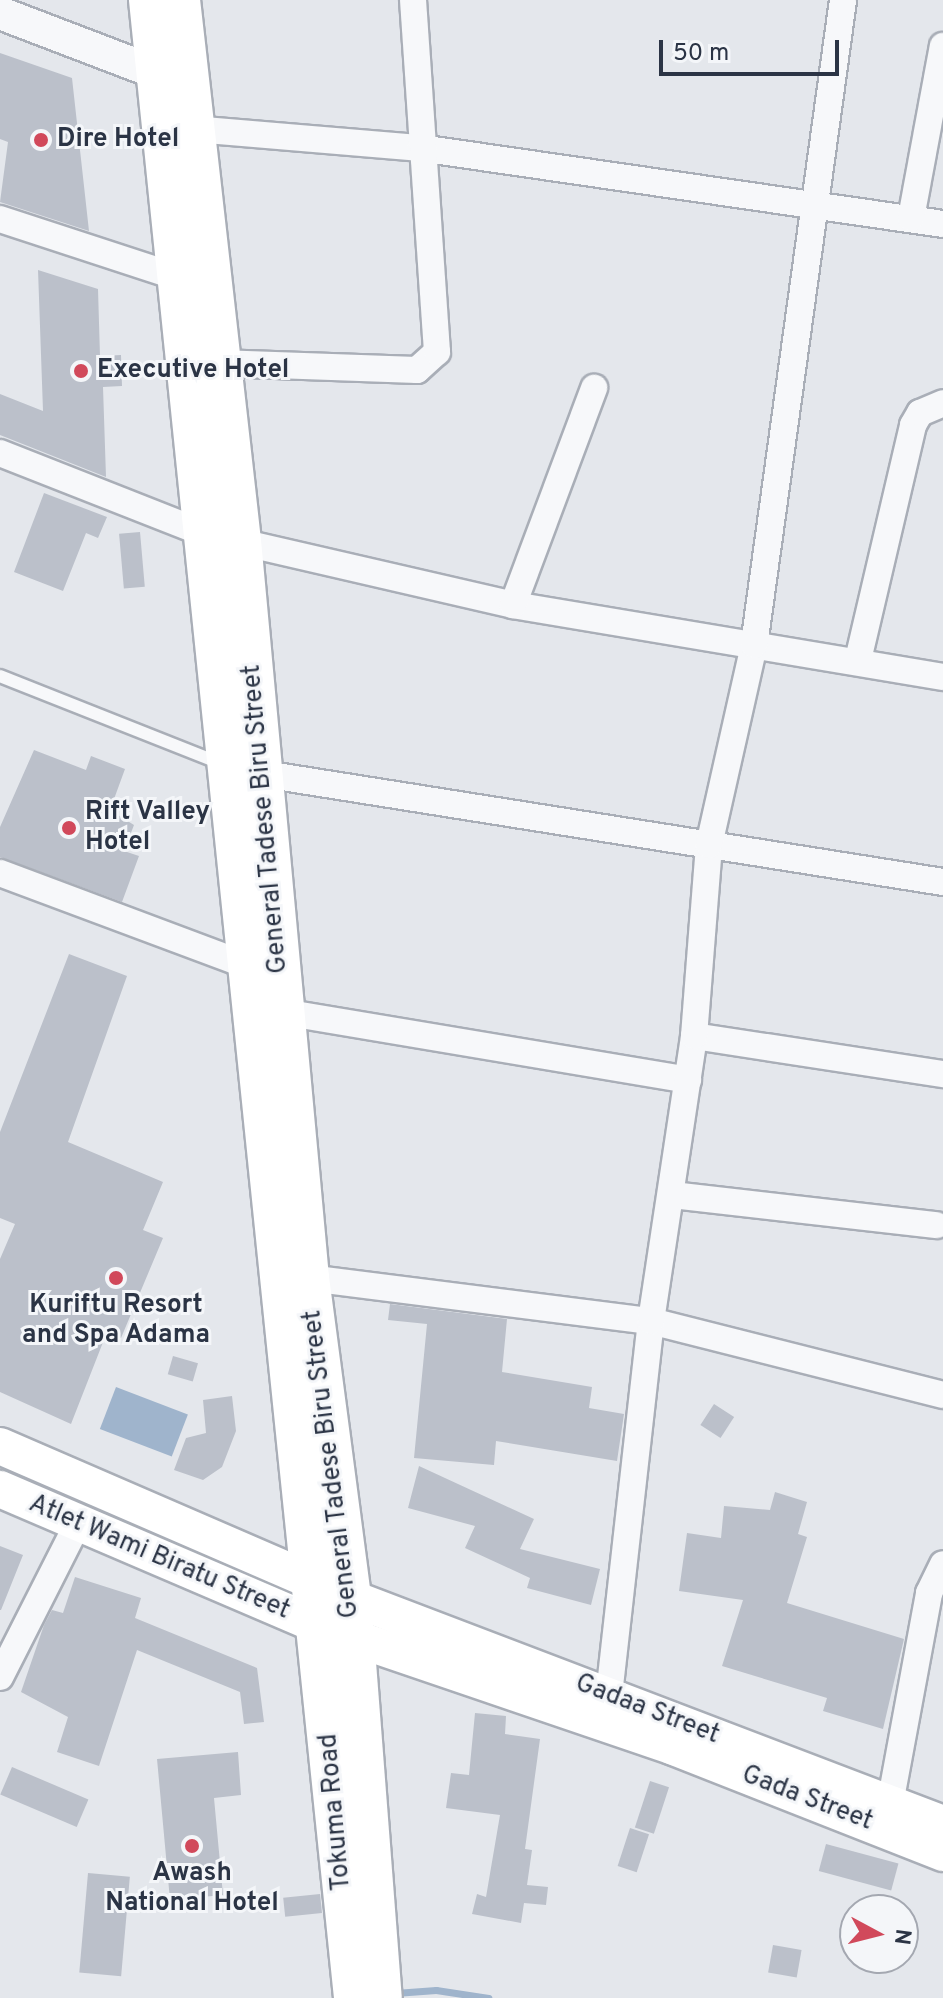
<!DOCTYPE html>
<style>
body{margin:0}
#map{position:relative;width:943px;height:1998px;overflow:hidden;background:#e4e7ec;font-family:Overpass,sans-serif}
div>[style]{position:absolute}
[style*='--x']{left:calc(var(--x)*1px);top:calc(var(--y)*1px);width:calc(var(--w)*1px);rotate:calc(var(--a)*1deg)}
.water>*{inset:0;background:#9fb4cc;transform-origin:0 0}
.stream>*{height:7px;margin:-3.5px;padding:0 3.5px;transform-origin:3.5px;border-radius:3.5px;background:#9fb4cc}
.building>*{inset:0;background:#bbc0ca;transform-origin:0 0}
.roads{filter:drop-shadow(2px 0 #a9aeb7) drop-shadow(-2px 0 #a9aeb7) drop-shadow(0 2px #a9aeb7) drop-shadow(0 -2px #a9aeb7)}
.service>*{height:12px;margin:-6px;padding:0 6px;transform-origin:6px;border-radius:6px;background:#f7f8fa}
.minor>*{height:26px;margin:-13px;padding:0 13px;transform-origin:13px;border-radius:13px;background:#f7f8fa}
.tertiary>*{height:32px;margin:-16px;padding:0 16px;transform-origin:16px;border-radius:16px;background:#f7f8fa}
.secondary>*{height:36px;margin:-18px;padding:0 18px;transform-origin:18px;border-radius:18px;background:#fff}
.primary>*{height:40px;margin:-20px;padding:0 20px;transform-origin:20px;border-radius:20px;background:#fff}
.dots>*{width:22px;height:22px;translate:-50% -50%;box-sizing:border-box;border:4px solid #f4f6f9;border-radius:50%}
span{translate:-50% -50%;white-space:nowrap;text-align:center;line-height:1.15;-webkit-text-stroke:6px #f4f6f9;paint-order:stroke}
.poi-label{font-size:26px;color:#2b3445;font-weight:700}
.left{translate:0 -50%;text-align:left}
.street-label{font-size:26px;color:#2b3445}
.north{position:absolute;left:839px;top:1894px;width:80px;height:80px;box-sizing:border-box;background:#f4f6f9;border:2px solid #a4a8b1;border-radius:50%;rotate:97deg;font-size:22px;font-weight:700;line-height:32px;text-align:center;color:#2b3445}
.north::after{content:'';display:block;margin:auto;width:28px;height:36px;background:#d1495b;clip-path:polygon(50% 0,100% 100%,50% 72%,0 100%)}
.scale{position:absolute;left:659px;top:40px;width:180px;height:36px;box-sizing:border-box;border:4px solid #2b3445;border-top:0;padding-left:10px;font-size:24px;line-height:28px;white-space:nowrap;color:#2b3445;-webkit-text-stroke:6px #f4f6f9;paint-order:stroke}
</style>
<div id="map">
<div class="water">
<div style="left:116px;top:1387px;width:77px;height:45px;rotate:21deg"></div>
</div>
<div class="stream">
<div style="--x:395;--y:1993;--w:41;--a:-4.2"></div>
<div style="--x:436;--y:1990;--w:53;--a:8.7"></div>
</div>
<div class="building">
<div style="clip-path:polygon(0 53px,72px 78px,89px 231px,0 202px,8px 142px,0 139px)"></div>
<div style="clip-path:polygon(38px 270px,98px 289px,100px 356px,121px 355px,122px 386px,103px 387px,106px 477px,0 435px,0 394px,43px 411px)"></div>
<div style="clip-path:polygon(44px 493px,107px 517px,98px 538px,86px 533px,63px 591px,14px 572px)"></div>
<div style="left:140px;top:532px;width:55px;height:21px;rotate:85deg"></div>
<div style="clip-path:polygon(34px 750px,86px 770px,91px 756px,125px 769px,110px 810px,134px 825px,124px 851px,139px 856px,122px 902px,0 857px,0 827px)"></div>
<div style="clip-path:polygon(69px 954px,127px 976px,68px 1142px,163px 1182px,143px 1230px,163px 1238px,121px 1338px,107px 1332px,71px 1424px,0 1392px,0 1259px,15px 1224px,0 1218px,0 1132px)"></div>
<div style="clip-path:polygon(390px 1304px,507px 1319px,502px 1372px,592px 1387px,589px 1408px,624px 1414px,617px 1461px,496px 1441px,494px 1465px,414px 1458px,427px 1324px,388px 1320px)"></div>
<div style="left:173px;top:1356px;width:26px;height:19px;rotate:16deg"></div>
<div style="clip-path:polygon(232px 1396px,236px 1431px,222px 1467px,203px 1480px,174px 1470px,186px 1438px,206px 1433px,203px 1400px)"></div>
<div style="left:714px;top:1404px;width:24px;height:25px;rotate:33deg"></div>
<div style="clip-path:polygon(419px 1466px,534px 1519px,520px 1549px,600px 1569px,591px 1605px,527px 1588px,530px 1578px,465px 1548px,475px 1526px,408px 1508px)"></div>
<div style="clip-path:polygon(775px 1492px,807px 1502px,798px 1534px,807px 1537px,787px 1603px,904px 1639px,883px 1729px,823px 1711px,827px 1698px,722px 1666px,743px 1600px,679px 1591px,687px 1533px,721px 1538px,724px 1506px,770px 1510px)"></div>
<div style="clip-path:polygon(0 1546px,23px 1555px,1px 1610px,0 1610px)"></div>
<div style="clip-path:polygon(75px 1577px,141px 1598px,135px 1618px,257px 1668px,264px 1722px,244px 1724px,240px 1692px,137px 1650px,99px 1766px,57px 1752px,68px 1717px,21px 1692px,44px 1625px,52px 1610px,63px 1613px)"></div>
<div style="clip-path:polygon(475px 1713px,506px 1716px,505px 1734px,540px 1739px,525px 1849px,532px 1850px,527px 1885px,548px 1887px,546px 1905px,524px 1903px,521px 1923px,472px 1914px,477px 1894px,486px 1897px,500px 1815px,446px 1808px,451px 1773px,469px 1775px)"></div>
<div style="clip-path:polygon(238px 1752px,241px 1795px,214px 1798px,223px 1895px,170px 1900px,157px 1759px)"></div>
<div style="left:12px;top:1767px;width:83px;height:30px;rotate:23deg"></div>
<div style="left:650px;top:1781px;width:20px;height:49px;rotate:18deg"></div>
<div style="left:630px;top:1828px;width:20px;height:40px;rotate:18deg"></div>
<div style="left:826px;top:1844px;width:75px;height:28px;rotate:15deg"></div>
<div style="left:88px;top:1873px;width:42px;height:100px;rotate:5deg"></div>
<div style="left:320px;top:1894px;width:19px;height:37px;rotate:84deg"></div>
<div style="left:773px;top:1945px;width:29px;height:28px;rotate:10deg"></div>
</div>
<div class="roads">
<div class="service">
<div style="--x:0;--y:676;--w:237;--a:21.6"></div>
</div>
<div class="minor">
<div style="--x:193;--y:129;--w:228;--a:4.8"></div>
<div style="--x:420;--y:148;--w:528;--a:8.27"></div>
<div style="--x:911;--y:218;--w:175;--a:-79.5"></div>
<div style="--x:0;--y:219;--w:186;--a:18.1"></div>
<div style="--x:218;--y:363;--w:199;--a:2"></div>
<div style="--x:417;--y:370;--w:27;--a:-42"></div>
<div style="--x:437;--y:352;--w:353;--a:-93.9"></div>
<div style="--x:0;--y:453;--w:221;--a:21.5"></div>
<div style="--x:206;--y:534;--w:315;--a:13"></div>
<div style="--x:513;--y:605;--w:436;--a:9.5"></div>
<div style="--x:513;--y:605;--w:232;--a:-69.5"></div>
<div style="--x:858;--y:660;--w:241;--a:-76.8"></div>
<div style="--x:913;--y:425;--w:14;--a:-60"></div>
<div style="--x:920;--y:413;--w:25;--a:-23"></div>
<div style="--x:251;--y:772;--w:701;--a:9.03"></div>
<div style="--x:0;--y:873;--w:260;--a:20.5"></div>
<div style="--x:271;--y:1010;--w:423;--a:9.5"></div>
<div style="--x:694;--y:1036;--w:252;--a:8.7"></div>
<div style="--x:672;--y:1195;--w:266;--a:6.5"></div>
<div style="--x:309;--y:1278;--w:345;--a:7.2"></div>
<div style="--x:651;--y:1321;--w:301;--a:14.2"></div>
<div style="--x:0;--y:1677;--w:173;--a:-63.1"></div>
<div style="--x:609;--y:1695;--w:376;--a:-83.6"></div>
<div style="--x:651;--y:1321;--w:288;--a:-81.4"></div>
<div style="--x:694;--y:1036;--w:192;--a:-85.5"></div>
<div style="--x:709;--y:845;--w:205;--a:-77.3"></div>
<div style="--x:754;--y:645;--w:651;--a:-82.14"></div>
<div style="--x:890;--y:1804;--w:215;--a:-79.5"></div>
<div style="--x:929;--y:1593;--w:32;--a:-64"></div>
</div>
<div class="tertiary">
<div style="--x:0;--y:13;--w:191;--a:20.9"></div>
</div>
<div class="secondary">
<div style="--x:0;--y:1446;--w:382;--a:23.4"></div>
<div style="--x:351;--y:1598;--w:634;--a:20.89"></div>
<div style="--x:0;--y:1489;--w:347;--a:23.2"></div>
<div style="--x:319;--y:1626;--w:375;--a:18.8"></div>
<div style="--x:674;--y:1747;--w:289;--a:21.5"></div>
</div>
<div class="primary">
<div style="--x:149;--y:0;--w:2008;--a:84.14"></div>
<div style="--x:180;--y:0;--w:544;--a:83.57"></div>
<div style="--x:241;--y:541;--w:740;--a:84.73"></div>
<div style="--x:309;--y:1278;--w:323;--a:82.5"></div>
<div style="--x:351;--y:1598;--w:401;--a:85.6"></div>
</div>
</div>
<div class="dots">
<div style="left:41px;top:140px;background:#d1495b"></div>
<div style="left:81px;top:371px;background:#d1495b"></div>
<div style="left:69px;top:828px;background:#d1495b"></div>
<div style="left:116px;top:1278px;background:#d1495b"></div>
<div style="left:192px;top:1846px;background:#d1495b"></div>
</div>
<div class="poi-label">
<span class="left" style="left:57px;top:140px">Dire Hotel</span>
<span class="left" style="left:97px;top:371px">Executive Hotel</span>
<span class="left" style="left:85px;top:828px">Rift Valley<br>Hotel</span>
<span style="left:116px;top:1321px">Kuriftu Resort<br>and Spa Adama</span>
<span style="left:192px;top:1889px">Awash<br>National Hotel</span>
</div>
<div class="street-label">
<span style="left:266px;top:819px;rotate:-95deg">General Tadese Biru Street</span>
<span style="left:332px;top:1464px;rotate:-97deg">General Tadese Biru Street</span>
<span style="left:159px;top:1558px;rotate:23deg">Atlet Wami Biratu Street</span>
<span style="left:647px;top:1710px;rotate:21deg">Gadaa Street</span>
<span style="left:807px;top:1799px;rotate:21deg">Gada Street</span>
<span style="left:336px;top:1812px;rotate:-95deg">Tokuma Road</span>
</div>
<div class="north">N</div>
<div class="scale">50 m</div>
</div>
